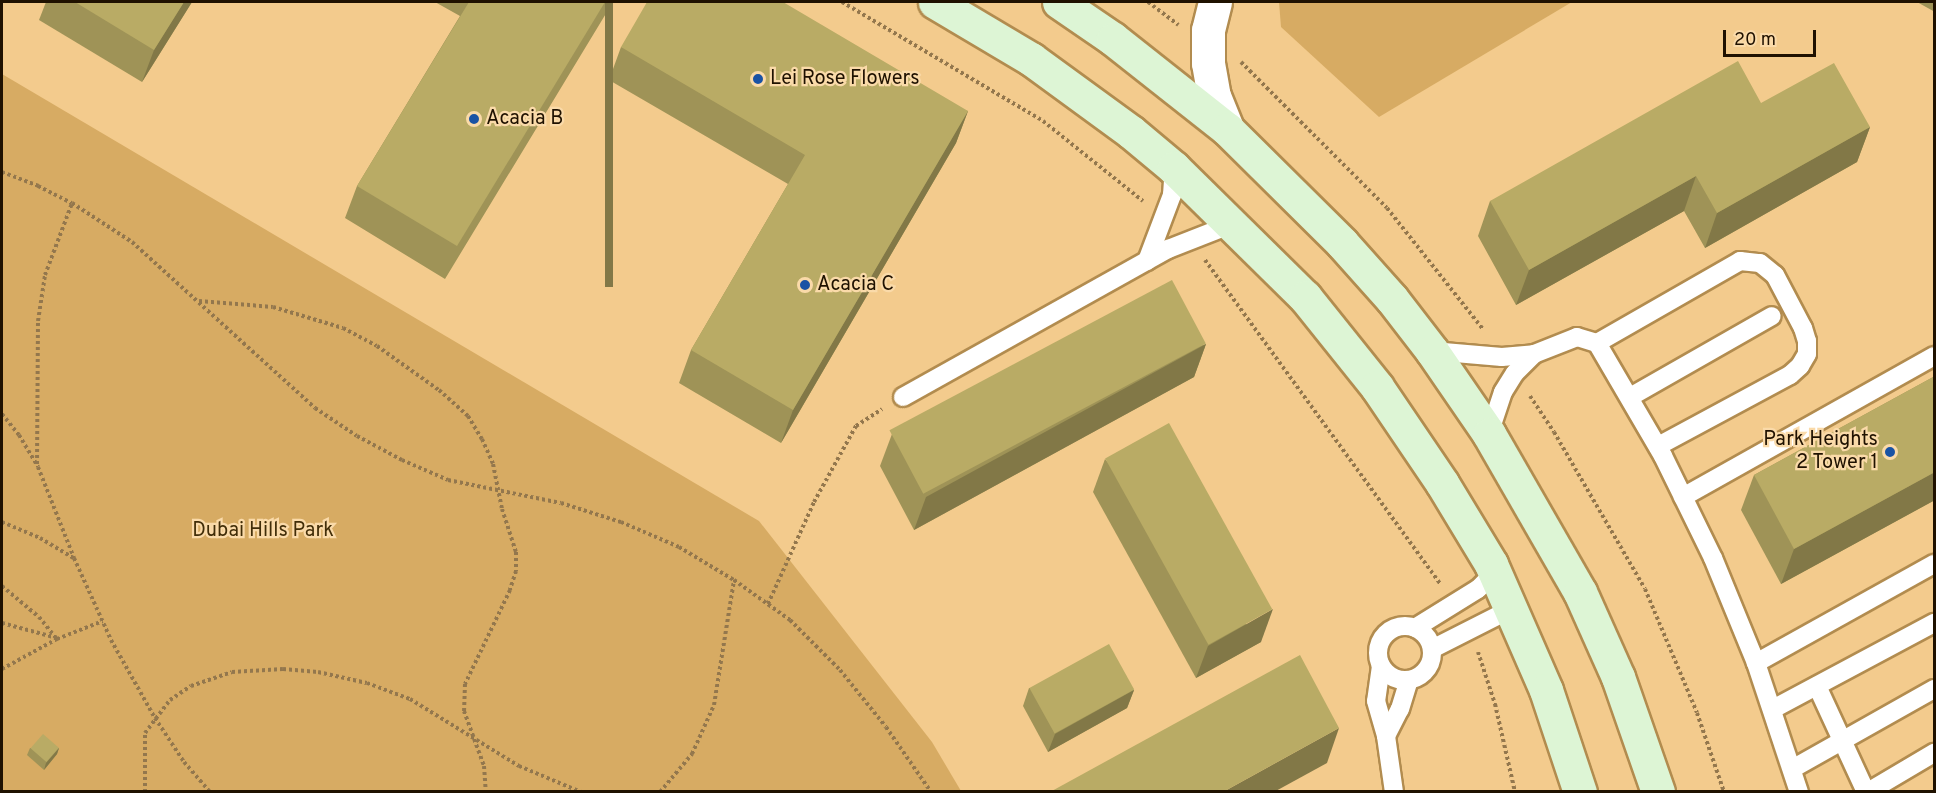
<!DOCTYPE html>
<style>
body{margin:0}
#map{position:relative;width:1936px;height:793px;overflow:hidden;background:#f3cb8d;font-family:Overpass,sans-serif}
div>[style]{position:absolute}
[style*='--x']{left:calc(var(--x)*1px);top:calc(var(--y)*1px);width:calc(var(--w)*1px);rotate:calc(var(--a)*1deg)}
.green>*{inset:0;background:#d7ab63}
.path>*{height:4px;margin-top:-2px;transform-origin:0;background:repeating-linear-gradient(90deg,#93774d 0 3px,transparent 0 6px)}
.roads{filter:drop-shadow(2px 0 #b28c4f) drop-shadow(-2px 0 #b28c4f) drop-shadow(0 2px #b28c4f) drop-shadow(0 -2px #b28c4f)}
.lane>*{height:18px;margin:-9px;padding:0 9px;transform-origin:9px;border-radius:9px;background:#fff}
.lane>.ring{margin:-9px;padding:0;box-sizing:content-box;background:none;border:18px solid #fff;border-radius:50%}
.street>*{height:33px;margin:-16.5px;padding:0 16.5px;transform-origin:16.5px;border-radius:16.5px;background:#fff}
.secondary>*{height:33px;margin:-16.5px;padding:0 16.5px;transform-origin:16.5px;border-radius:16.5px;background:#ddf5d5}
.wall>*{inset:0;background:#9f9357}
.shaded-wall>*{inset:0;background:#827847;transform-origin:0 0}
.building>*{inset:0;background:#b9ab65;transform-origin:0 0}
.dots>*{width:16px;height:16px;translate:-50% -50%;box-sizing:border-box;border:3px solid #fadaa9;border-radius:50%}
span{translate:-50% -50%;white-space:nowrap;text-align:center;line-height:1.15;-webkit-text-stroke:4.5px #fadaa9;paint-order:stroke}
.poi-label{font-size:20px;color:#1f1100}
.left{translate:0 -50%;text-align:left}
.right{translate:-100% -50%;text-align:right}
.park-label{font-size:20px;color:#412d08}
.frame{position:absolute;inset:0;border:3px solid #1f1100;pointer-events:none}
.scale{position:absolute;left:1723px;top:30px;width:93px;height:27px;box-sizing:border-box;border:3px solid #1f1100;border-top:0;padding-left:8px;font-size:18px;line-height:21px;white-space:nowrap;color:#1f1100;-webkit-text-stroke:4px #fadaa9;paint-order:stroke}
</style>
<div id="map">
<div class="green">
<div style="clip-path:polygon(1279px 2px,1572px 2px,1379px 117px,1281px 27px)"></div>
<div style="clip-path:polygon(2px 74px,759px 521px,932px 742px,961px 791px,2px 792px)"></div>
</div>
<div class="path">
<div style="--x:842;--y:2;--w:234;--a:30.6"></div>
<div style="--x:1043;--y:121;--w:128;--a:38.7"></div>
<div style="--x:1148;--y:2;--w:38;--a:37"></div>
<div style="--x:1241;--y:62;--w:206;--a:45"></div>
<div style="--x:1387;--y:208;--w:154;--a:51.6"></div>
<div style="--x:2;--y:172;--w:39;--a:21"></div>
<div style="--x:38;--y:186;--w:38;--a:27"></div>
<div style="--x:72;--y:203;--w:72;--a:33"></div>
<div style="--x:132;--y:242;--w:247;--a:42.2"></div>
<div style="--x:315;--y:408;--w:50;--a:33.7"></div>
<div style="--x:357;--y:436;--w:51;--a:28.1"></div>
<div style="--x:402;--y:460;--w:50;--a:23.5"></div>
<div style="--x:448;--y:480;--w:115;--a:11.5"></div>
<div style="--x:561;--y:503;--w:63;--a:17.6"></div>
<div style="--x:621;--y:522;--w:63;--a:23.3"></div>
<div style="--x:679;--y:547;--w:64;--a:31"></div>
<div style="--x:734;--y:580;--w:69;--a:35.5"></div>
<div style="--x:790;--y:620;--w:71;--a:45"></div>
<div style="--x:840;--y:670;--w:73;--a:51.1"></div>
<div style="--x:886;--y:727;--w:79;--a:55.3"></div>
<div style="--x:1205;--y:260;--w:400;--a:54"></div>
<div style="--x:199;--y:301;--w:74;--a:4.6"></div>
<div style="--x:273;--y:307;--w:73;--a:16.7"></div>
<div style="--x:343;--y:328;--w:38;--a:28"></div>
<div style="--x:377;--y:346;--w:76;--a:35.4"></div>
<div style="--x:439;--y:390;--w:39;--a:42"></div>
<div style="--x:468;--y:416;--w:27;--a:59"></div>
<div style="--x:482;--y:439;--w:27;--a:66"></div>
<div style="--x:493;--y:464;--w:46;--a:78.7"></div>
<div style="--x:502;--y:509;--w:45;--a:72"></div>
<div style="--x:516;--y:552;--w:19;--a:90"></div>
<div style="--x:516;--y:571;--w:20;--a:108"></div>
<div style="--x:510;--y:590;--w:104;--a:115.6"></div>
<div style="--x:465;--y:684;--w:27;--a:92"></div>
<div style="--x:464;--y:711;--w:59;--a:70"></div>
<div style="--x:484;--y:766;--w:26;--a:86"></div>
<div style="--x:1530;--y:396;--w:43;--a:56.3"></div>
<div style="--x:1554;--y:432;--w:181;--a:59.9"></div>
<div style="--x:1645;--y:589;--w:134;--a:67.2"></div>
<div style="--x:1697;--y:713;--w:83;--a:71.1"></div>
<div style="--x:2;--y:414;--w:27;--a:51"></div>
<div style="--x:19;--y:435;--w:37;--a:59"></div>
<div style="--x:38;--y:467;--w:98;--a:68.4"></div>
<div style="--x:74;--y:558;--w:90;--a:65.7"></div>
<div style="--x:111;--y:640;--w:90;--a:60.6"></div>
<div style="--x:155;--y:718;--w:53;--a:56.6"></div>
<div style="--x:184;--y:762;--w:40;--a:49"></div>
<div style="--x:37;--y:464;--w:143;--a:-89.6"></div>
<div style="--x:38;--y:321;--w:47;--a:-81.3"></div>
<div style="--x:45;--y:275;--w:77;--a:-69.4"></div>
<div style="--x:2;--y:522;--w:41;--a:22.8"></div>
<div style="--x:40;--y:538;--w:39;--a:31"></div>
<div style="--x:2;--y:586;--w:48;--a:40"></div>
<div style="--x:39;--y:617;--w:28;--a:51"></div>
<div style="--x:768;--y:604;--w:112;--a:-65.7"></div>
<div style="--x:814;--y:502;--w:87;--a:-61.1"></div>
<div style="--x:856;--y:426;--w:31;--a:-33"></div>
<div style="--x:2;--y:623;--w:57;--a:15.3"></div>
<div style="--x:1478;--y:652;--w:55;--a:71.9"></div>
<div style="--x:1495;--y:704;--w:90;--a:77.2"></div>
<div style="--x:2;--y:669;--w:63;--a:-28.6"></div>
<div style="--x:57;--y:639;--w:49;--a:-21.4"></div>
<div style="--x:145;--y:792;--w:59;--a:-90"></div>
<div style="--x:145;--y:733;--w:41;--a:-52.9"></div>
<div style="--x:170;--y:700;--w:25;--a:-34"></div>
<div style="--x:191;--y:686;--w:43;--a:-18.9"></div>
<div style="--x:232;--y:672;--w:51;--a:-3.4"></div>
<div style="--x:283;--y:669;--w:35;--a:5"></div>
<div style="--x:318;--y:672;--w:50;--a:12.7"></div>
<div style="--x:367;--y:683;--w:46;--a:20.4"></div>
<div style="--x:410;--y:699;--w:128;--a:31.6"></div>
<div style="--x:519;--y:766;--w:67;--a:22.8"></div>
<div style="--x:660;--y:792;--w:50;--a:-49.9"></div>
<div style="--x:692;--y:754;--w:54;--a:-65.8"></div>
<div style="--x:714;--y:705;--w:127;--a:-80.9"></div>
</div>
<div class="roads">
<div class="lane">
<div style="--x:1147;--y:261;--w:71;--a:-69.3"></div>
<div style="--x:1172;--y:195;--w:27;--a:-86"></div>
<div style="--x:1597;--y:343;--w:165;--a:-29.8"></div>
<div style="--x:1740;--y:261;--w:20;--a:6"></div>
<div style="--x:1760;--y:263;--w:19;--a:39"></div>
<div style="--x:1775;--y:275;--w:60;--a:62.2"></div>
<div style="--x:1803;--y:328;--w:14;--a:73"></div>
<div style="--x:1807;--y:341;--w:13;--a:90"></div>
<div style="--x:1807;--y:354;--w:14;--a:120"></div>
<div style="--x:1800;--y:366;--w:13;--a:138"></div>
<div style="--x:1790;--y:375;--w:150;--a:151.7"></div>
<div style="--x:1432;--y:351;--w:70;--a:4.9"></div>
<div style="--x:1502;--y:357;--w:32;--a:-5"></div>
<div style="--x:903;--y:397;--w:304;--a:-29.2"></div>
<div style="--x:1168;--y:249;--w:69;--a:-21.3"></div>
<div style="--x:1630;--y:397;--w:163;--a:-29.7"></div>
<div style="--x:1489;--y:434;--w:44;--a:-71.6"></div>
<div style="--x:1503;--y:392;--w:22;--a:-58"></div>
<div style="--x:1515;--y:373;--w:27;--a:-45"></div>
<div style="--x:1534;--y:354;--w:46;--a:-21.6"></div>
<div style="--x:1577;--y:337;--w:21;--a:17"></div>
<div style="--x:1597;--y:343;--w:131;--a:59.7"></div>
<div style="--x:1663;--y:456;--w:114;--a:63.9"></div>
<div style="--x:1713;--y:558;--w:113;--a:67.7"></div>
<div style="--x:1756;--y:663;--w:136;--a:71.6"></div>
<div style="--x:1683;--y:497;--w:288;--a:-29.3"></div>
<div class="ring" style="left:1378px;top:626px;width:36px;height:36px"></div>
<div style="--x:1415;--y:628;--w:74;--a:-31.8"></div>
<div style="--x:1478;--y:589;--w:14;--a:-45"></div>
<div style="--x:1488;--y:579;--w:15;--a:-79"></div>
<div style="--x:1432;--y:649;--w:89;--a:-26.9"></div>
<div style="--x:1756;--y:663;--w:204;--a:-29.1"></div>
<div style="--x:1381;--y:666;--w:35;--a:98"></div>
<div style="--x:1376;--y:701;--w:36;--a:74"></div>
<div style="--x:1386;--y:736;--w:57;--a:81.9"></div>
<div style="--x:1817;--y:686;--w:117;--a:65.2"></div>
<div style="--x:1773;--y:709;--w:183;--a:-28.1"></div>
<div style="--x:1386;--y:736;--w:30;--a:-63"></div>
<div style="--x:1400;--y:709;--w:30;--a:-73"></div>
<div style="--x:1792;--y:769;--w:163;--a:-29.4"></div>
<div style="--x:1868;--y:792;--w:77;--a:-30.6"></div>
</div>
<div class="street">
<div style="--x:1215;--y:2;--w:29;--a:104"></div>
<div style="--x:1208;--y:30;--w:33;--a:90"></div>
<div style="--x:1208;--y:63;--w:34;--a:80"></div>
<div style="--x:1214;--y:96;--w:35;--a:68"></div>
</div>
<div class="secondary">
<div style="--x:935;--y:2;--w:112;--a:30.7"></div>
<div style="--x:1031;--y:59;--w:124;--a:36.1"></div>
<div style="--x:1131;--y:132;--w:56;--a:39.9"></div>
<div style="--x:1174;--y:168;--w:184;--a:44.6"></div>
<div style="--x:1305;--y:297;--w:115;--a:51.3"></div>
<div style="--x:1377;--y:387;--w:116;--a:55.9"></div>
<div style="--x:1442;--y:483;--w:95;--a:58.8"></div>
<div style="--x:1491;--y:564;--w:137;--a:66.4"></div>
<div style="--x:1546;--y:690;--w:108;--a:71.6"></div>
<div style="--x:1059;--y:2;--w:65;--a:34.4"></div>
<div style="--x:1113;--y:39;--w:145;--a:38.3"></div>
<div style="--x:1227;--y:129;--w:162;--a:44.7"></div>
<div style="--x:1342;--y:243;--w:75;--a:48.2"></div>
<div style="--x:1392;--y:299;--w:66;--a:52.4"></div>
<div style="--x:1432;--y:351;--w:101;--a:55.5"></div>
<div style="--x:1489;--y:434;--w:182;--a:60.1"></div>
<div style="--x:1580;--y:592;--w:93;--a:65.9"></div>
<div style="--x:1618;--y:677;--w:122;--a:70.8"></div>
</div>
</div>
<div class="wall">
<div style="clip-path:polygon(46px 2px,192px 2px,142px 82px,39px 20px)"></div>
<div style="clip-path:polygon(435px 2px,613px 2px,445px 279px,345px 218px,357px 186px,460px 16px)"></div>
<div style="clip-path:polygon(1917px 2px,1935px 2px,1935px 12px)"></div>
<div style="clip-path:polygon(621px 47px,968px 111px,956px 143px,781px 443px,679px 383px,691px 350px,788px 184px,609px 80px)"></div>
<div style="clip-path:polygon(1870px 127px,1857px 162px,1705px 248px,1684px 211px,1516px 305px,1478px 236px,1490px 201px)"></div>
<div style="clip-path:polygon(1206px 344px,1194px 377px,914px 530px,880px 466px,892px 434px)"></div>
<div style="clip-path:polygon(1935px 376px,1935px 500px,1781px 584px,1741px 510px,1754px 475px)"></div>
<div style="clip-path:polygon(1105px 459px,1261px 642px,1196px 678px,1093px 492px)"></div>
<div style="clip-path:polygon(1029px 688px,1134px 690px,1127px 708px,1048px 752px,1023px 706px)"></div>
<div style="clip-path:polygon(30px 748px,59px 748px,57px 754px,44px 770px,27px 755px)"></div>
</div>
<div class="shaded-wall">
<div style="clip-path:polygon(184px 2px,192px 2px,142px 82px,154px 50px)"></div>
<div style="left:605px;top:2px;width:8px;height:285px"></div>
<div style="clip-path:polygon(968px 111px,956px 143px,781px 443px,793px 410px)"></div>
<div style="clip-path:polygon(1870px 127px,1857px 162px,1705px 248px,1717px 213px)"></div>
<div style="clip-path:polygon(1696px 176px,1684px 211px,1516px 305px,1529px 270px)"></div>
<div style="clip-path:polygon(1206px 344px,1194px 377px,914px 530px,926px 497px)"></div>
<div style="clip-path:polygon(1935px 472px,1935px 500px,1781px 584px,1794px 549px)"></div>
<div style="clip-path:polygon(1273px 609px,1261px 642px,1196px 678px,1208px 646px)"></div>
<div style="clip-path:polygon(1134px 690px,1127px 708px,1048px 752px,1055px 734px)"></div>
<div style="clip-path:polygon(1339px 728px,1327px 763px,1274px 792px,1223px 792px)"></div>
<div style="clip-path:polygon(59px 748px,57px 754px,44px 770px,46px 763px)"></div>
</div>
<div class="building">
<div style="clip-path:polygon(75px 2px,184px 2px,154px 50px)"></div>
<div style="clip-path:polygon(469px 2px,605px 2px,457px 246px,357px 186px)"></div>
<div style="clip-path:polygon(647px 2px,783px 2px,968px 111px,793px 410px,691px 350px,805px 155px,621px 47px)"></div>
<div style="clip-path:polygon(1738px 61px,1761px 103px,1834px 63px,1870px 127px,1717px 213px,1696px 176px,1529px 270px,1490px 201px)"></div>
<div style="left:1172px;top:280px;width:72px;height:320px;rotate:62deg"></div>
<div style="clip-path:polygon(1935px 376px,1935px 472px,1794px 549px,1754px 475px)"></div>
<div style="left:1169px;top:423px;width:213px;height:73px;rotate:61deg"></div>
<div style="left:1109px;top:644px;width:52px;height:91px;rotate:61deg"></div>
<div style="clip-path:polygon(1300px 655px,1339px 728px,1223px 792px,1050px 792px)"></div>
<div style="left:43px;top:734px;width:21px;height:19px;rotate:41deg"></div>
</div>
<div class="dots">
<div style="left:758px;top:79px;background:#1a53a4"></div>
<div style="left:474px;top:119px;background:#1a53a4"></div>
<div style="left:805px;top:285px;background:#1a53a4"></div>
<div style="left:1890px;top:452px;background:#1a53a4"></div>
</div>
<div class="poi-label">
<span class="left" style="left:770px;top:79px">Lei Rose Flowers</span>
<span class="left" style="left:486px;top:119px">Acacia B</span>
<span class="left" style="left:817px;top:285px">Acacia C</span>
<span class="right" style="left:1878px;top:452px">Park Heights<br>2 Tower 1</span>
</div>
<div class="park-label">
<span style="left:263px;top:531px">Dubai Hills Park</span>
</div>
<div class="frame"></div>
<div class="scale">20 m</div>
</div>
